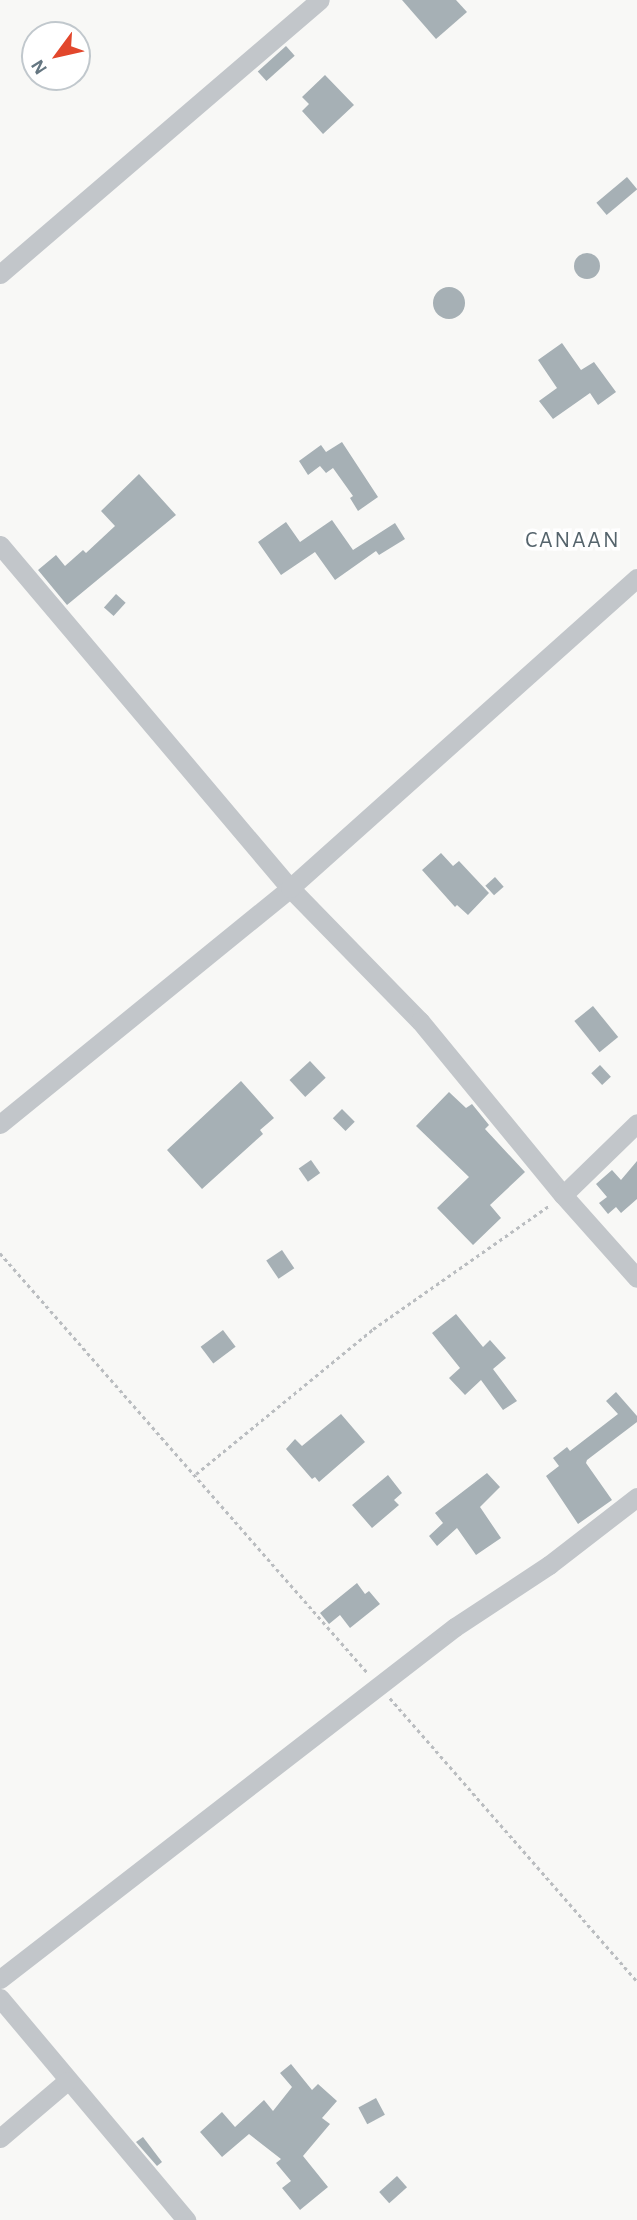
<!DOCTYPE html>
<style>
body{margin:0}
#map{position:relative;width:637px;height:2220px;overflow:hidden;background:#f8f8f6;font-family:"Alegreya Sans",sans-serif}
div>[style]{position:absolute}
[style*='--x']{left:calc(var(--x)*1px);top:calc(var(--y)*1px);width:calc(var(--w)*1px);rotate:calc(var(--a)*1deg)}
.building>*{inset:0;background:#a6b0b5;transform-origin:0 0}
.round{border-radius:50%}
.path>*{height:2.5px;margin-top:-1.25px;transform-origin:0;background:repeating-linear-gradient(90deg,#babdc0 0 3.5px,transparent 0 7px)}
.minor>*{height:19px;margin:-9.5px;padding:0 9.5px;transform-origin:9.5px;border-radius:9.5px;background:#c2c6ca}
span{translate:-50% -50%;white-space:nowrap;text-align:center;line-height:1.15;-webkit-text-stroke:7px #fff;paint-order:stroke}
.quarter-label{font-size:23px;color:#55646c;letter-spacing:2px}
.north{position:absolute;left:21px;top:21px;width:70px;height:70px;box-sizing:border-box;background:#fff;border:2px solid #c1c8cd;border-radius:50%;rotate:237deg;font-size:19px;font-weight:700;line-height:28px;text-align:center;color:#647681}
.north::after{content:'';display:block;margin:auto;width:24px;height:32px;background:#e2472c;clip-path:polygon(50% 0,100% 100%,50% 72%,0 100%)}
</style>
<div id="map">
<div class="building">
<div style="clip-path:polygon(402px 0,456px 0,467px 12px,436px 39px)"></div>
<div style="left:286px;top:46px;width:13px;height:38px;rotate:48deg"></div>
<div style="clip-path:polygon(325px 75px,354px 105px,323px 134px,302px 111px,309px 104px,302px 97px)"></div>
<div style="left:627px;top:177px;width:16px;height:40px;rotate:50deg"></div>
<div class="round" style="left:574px;top:253px;width:26px;height:26px"></div>
<div class="round" style="left:433px;top:287px;width:32px;height:32px"></div>
<div style="clip-path:polygon(562px 343px,581px 370px,594px 362px,616px 392px,598px 405px,590px 393px,553px 419px,539px 401px,557px 388px,538px 360px)"></div>
<div style="clip-path:polygon(342px 442px,378px 497px,358px 511px,350px 498px,353px 496px,333px 468px,326px 473px,320px 466px,308px 475px,299px 461px,321px 445px,326px 452px)"></div>
<div style="clip-path:polygon(139px 474px,176px 515px,67px 605px,38px 570px,56px 555px,65px 566px,83px 550px,86px 553px,115px 526px,101px 511px)"></div>
<div style="clip-path:polygon(332px 520px,353px 550px,395px 523px,405px 539px,379px 555px,376px 551px,335px 580px,315px 552px,281px 575px,258px 542px,286px 522px,300px 542px)"></div>
<div style="left:116px;top:594px;width:13px;height:18px;rotate:42deg"></div>
<div style="clip-path:polygon(441px 853px,453px 866px,459px 861px,489px 893px,468px 915px,457px 905px,455px 907px,422px 870px)"></div>
<div style="left:495px;top:877px;width:13px;height:13px;rotate:48deg"></div>
<div style="left:593px;top:1006px;width:40px;height:24px;rotate:51deg"></div>
<div style="left:310px;top:1061px;width:23px;height:28px;rotate:47deg"></div>
<div style="left:600px;top:1065px;width:16px;height:12px;rotate:47deg"></div>
<div style="clip-path:polygon(241px 1081px,274px 1118px,260px 1130px,263px 1134px,202px 1189px,167px 1150px)"></div>
<div style="clip-path:polygon(449px 1092px,466px 1108px,472px 1104px,489px 1125px,485px 1129px,525px 1172px,490px 1205px,501px 1218px,473px 1245px,437px 1208px,469px 1177px,416px 1126px)"></div>
<div style="left:342px;top:1109px;width:18px;height:13px;rotate:45deg"></div>
<div style="left:311px;top:1160px;width:16px;height:15px;rotate:55deg"></div>
<div style="clip-path:polygon(637px 1161px,637px 1199px,621px 1213px,616px 1207px,608px 1214px,599px 1203px,607px 1197px,596px 1184px,612px 1170px,621px 1180px)"></div>
<div style="left:282px;top:1250px;width:22px;height:19px;rotate:56deg"></div>
<div style="clip-path:polygon(456px 1314px,483px 1347px,490px 1340px,506px 1358px,493px 1369px,517px 1401px,503px 1410px,481px 1380px,465px 1395px,449px 1378px,460px 1368px,432px 1333px)"></div>
<div style="left:223px;top:1330px;width:21px;height:28px;rotate:53deg"></div>
<div style="clip-path:polygon(616px 1392px,637px 1416px,637px 1422px,587px 1460px,586px 1463px,612px 1500px,578px 1524px,546px 1476px,559px 1466px,553px 1458px,567px 1447px,570px 1451px,618px 1414px,606px 1401px)"></div>
<div style="clip-path:polygon(341px 1414px,365px 1442px,319px 1482px,315px 1477px,312px 1479px,286px 1449px,295px 1439px,302px 1446px)"></div>
<div style="clip-path:polygon(487px 1473px,500px 1487px,480px 1507px,501px 1538px,476px 1555px,457px 1528px,437px 1546px,429px 1536px,443px 1523px,435px 1513px)"></div>
<div style="clip-path:polygon(388px 1475px,402px 1493px,394px 1500px,399px 1505px,372px 1528px,352px 1505px)"></div>
<div style="clip-path:polygon(357px 1583px,365px 1594px,369px 1591px,380px 1604px,350px 1628px,340px 1615px,329px 1624px,320px 1613px)"></div>
<div style="clip-path:polygon(291px 2064px,312px 2090px,318px 2084px,337px 2101px,322px 2118px,330px 2124px,303px 2156px,328px 2187px,300px 2210px,282px 2188px,291px 2181px,276px 2163px,281px 2159px,249px 2134px,222px 2157px,200px 2132px,222px 2112px,235px 2127px,264px 2100px,273px 2111px,292px 2087px,280px 2073px)"></div>
<div style="left:376px;top:2098px;width:19px;height:20px;rotate:62deg"></div>
<div style="clip-path:polygon(143px 2137px,162px 2162px,157px 2166px,136px 2142px)"></div>
<div style="left:397px;top:2176px;width:15px;height:24px;rotate:48deg"></div>
</div>
<div class="path">
<div style="--x:0;--y:1253;--w:557;--a:48.79"></div>
<div style="--x:196;--y:1474;--w:229;--a:-39.3"></div>
<div style="--x:373;--y:1329;--w:216;--a:-35"></div>
<div style="--x:390;--y:1698;--w:376;--a:48.9"></div>
</div>
<div class="minor">
<div style="--x:0;--y:274;--w:421;--a:-40.6"></div>
<div style="--x:0;--y:545;--w:449;--a:49.8"></div>
<div style="--x:290;--y:888;--w:186;--a:45.7"></div>
<div style="--x:420;--y:1021;--w:225;--a:50.6"></div>
<div style="--x:563;--y:1195;--w:111;--a:48.3"></div>
<div style="--x:0;--y:1124;--w:374;--a:-39.1"></div>
<div style="--x:290;--y:888;--w:465;--a:-41.8"></div>
<div style="--x:563;--y:1195;--w:103;--a:-44.2"></div>
<div style="--x:0;--y:1979;--w:575;--a:-37.73"></div>
<div style="--x:455;--y:1627;--w:113;--a:-33.4"></div>
<div style="--x:549;--y:1565;--w:111;--a:-37.7"></div>
<div style="--x:0;--y:1998;--w:290;--a:50"></div>
<div style="--x:0;--y:2138;--w:88;--a:-40.4"></div>
</div>
<div class="quarter-label">
<span style="left:573px;top:541px">CANAAN</span>
</div>
<div class="north">N</div>
</div>
